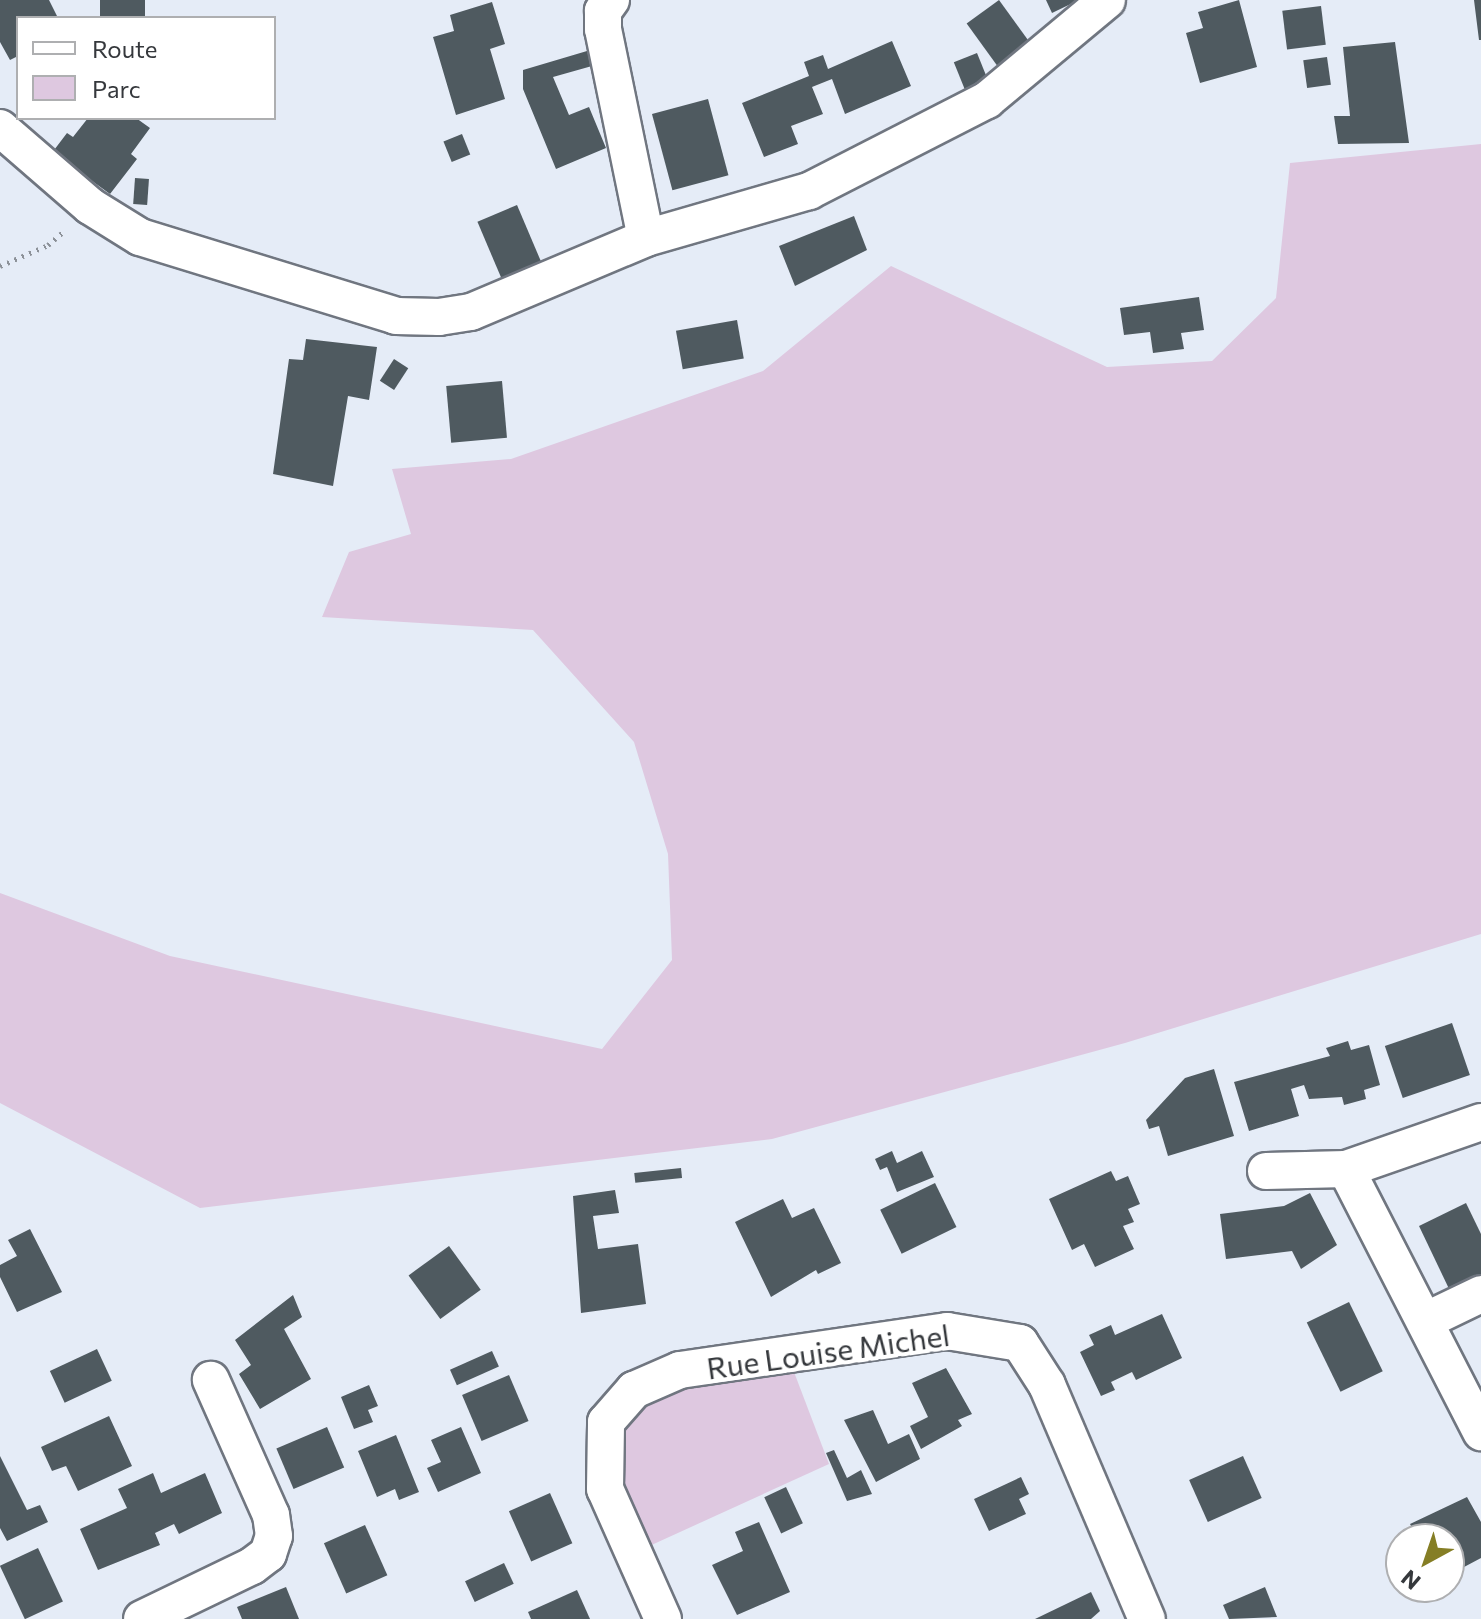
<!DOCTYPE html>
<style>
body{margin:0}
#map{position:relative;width:1481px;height:1619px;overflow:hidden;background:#e5ecf7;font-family:Commissioner,sans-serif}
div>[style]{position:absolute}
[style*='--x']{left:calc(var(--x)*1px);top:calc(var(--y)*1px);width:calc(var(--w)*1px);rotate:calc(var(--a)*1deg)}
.green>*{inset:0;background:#dec8e0}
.building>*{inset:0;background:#4f5a60;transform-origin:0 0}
.path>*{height:5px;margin-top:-2.5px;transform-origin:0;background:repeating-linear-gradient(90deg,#8c9198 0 2px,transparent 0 8px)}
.roads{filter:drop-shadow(2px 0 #707680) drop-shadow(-2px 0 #707680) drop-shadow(0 2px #707680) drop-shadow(0 -2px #707680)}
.minor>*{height:36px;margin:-18px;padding:0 18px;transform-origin:18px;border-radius:18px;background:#fff}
span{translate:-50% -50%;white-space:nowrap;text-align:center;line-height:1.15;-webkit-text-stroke:8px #fff;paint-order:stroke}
.street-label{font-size:30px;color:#35383c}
.legend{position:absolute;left:16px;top:16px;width:260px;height:104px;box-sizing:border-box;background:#fff;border:2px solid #aeafb1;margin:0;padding:10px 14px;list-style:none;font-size:24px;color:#35383c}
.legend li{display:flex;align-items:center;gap:16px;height:40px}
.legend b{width:40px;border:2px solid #aeafb1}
.north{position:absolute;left:1385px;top:1523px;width:80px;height:80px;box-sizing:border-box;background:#fff;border:2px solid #aeafb1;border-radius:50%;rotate:220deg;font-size:22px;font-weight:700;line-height:32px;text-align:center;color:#35383c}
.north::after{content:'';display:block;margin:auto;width:28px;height:36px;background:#857e25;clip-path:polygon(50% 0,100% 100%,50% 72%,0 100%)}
</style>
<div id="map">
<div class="green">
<div style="clip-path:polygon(1481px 144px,1481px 934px,1125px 1043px,772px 1139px,200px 1208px,0 1103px,0 893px,170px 956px,602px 1049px,672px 960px,668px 854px,634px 742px,533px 630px,322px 617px,349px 552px,411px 534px,392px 469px,511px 459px,763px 371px,891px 266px,1107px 367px,1212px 361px,1276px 298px,1290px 163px)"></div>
<div style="clip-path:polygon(794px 1372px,829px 1464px,645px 1548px,621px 1485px,615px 1446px,631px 1409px,667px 1387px)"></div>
</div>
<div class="building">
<div style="clip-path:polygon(0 0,49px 0,58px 18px,18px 18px,18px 56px,10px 60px,0 42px)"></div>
<div style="left:100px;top:0;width:45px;height:18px"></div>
<div style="left:999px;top:0;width:53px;height:40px;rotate:54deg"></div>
<div style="clip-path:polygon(1046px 0,1079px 0,1052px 13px)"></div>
<div style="clip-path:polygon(1239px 0,1257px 67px,1200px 83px,1186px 33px,1203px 28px,1198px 12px)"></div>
<div style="clip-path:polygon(1474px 0,1481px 0,1481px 40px,1479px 40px)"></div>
<div style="clip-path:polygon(492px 2px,505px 44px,490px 49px,505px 99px,456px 115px,433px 37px,454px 31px,450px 15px)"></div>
<div style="left:1321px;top:6px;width:39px;height:39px;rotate:83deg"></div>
<div style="clip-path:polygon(892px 41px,911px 86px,845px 114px,832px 79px,812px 87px,823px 114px,791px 126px,798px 144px,764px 157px,742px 103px,809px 76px,804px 62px,823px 55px,828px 69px)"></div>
<div style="clip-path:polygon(1395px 42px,1409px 143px,1338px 144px,1334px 116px,1350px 116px,1343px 47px)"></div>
<div style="clip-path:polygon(587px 51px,592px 66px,553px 77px,569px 115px,589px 107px,606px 148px,556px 169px,523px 89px,523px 70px)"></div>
<div style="left:977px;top:53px;width:38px;height:25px;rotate:68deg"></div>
<div style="left:1327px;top:57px;width:28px;height:24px;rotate:82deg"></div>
<div style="left:708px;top:99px;width:79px;height:58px;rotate:75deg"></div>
<div style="clip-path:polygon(88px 118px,136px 118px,150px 128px,131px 154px,137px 159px,110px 194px,77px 170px,70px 180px,45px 162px,67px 133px,73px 137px)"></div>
<div style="left:462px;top:134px;width:22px;height:20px;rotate:68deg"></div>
<div style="left:135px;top:178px;width:14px;height:26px;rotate:4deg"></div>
<div style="left:517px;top:205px;width:62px;height:43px;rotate:67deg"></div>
<div style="clip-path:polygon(854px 216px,867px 250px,795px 286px,779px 246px)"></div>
<div style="clip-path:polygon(1199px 297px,1204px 330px,1181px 333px,1184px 349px,1153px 353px,1150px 332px,1124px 335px,1120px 308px)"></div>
<div style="left:737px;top:320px;width:39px;height:62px;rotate:80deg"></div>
<div style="clip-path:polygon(306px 339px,377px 347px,369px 400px,348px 396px,333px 486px,273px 474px,289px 359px,303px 360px)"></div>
<div style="left:394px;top:359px;width:17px;height:26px;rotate:33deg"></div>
<div style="left:502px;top:381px;width:57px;height:56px;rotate:85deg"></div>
<div style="left:1452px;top:1023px;width:55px;height:71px;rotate:71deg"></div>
<div style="clip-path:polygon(1348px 1041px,1351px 1050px,1369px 1045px,1380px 1085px,1364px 1090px,1366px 1099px,1344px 1105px,1342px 1097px,1309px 1099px,1304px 1085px,1291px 1089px,1299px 1116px,1249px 1131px,1234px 1082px,1330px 1056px,1326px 1048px)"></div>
<div style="clip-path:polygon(1214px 1069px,1234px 1136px,1168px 1156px,1159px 1126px,1149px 1129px,1146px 1120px,1185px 1078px)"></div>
<div style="clip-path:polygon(892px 1151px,897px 1163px,922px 1151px,934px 1177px,897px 1192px,887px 1167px,880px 1170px,875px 1159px)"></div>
<div style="left:681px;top:1168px;width:10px;height:47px;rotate:84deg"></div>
<div style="clip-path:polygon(1111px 1171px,1116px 1181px,1128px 1176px,1140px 1204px,1128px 1209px,1134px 1222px,1123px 1226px,1134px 1249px,1095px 1267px,1084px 1244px,1072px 1250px,1049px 1199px)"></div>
<div style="left:935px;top:1183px;width:49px;height:61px;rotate:64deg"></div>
<div style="clip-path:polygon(615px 1190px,619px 1213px,593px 1216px,598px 1249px,638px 1244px,646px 1304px,581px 1313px,573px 1196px)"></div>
<div style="clip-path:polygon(1310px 1193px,1337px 1245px,1301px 1269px,1292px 1251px,1226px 1259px,1220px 1214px,1284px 1206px)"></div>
<div style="clip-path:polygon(783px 1199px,792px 1218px,814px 1208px,841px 1263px,818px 1274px,816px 1270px,771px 1297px,735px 1222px)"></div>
<div style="clip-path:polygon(1466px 1203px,1481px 1234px,1481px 1279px,1451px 1293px,1419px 1226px)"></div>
<div style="clip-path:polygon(30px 1229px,62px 1292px,17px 1312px,0 1277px,0 1265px,17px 1256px,8px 1240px)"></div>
<div style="left:449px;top:1246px;width:54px;height:50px;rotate:54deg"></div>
<div style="clip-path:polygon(293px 1295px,302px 1317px,284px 1329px,311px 1379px,260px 1409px,239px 1374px,251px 1365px,235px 1340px)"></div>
<div style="left:1349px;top:1302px;width:77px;height:47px;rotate:64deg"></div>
<div style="clip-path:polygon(1162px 1314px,1182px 1358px,1136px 1380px,1132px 1372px,1111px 1382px,1115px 1390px,1101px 1396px,1080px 1352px,1094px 1345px,1089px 1335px,1111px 1325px,1115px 1335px)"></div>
<div style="left:97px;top:1349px;width:35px;height:52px;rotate:65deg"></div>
<div style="left:492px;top:1351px;width:17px;height:46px;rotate:66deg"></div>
<div style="clip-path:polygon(946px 1368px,972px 1414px,958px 1420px,962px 1426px,921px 1449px,910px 1426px,928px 1417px,912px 1383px)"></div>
<div style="left:509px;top:1375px;width:50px;height:51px;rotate:67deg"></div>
<div style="clip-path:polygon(369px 1385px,378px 1406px,368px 1410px,373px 1422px,354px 1429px,341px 1397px)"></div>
<div style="clip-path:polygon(873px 1410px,888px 1444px,909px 1434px,920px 1459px,876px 1482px,844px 1420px)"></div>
<div style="clip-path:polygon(109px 1416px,132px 1466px,78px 1491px,66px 1466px,52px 1471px,41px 1447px)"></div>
<div style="left:327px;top:1427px;width:44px;height:55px;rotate:67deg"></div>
<div style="clip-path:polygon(461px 1427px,481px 1473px,438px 1492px,427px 1468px,441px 1462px,431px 1440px)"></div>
<div style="clip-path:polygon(396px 1435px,419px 1492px,399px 1500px,395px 1489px,377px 1497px,358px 1451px)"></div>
<div style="clip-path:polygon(834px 1450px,847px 1478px,861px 1470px,872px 1494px,847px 1501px,826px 1453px)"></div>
<div style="clip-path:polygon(0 1456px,27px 1510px,40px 1505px,48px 1522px,7px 1541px,0 1528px)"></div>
<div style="left:1243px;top:1456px;width:46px;height:59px;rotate:66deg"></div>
<div style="clip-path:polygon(153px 1473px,161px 1493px,205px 1473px,222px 1513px,179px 1534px,174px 1524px,155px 1533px,160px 1545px,98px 1570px,80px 1529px,127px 1508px,118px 1489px)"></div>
<div style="clip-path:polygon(1021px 1477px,1029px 1494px,1019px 1499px,1026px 1514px,989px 1531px,974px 1499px)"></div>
<div style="left:786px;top:1487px;width:40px;height:24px;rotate:65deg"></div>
<div style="left:550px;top:1493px;width:55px;height:45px;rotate:66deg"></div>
<div style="clip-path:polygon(1467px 1497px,1481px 1522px,1481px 1558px,1449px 1575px,1449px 1539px,1418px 1539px,1410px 1524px)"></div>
<div style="clip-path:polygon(759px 1522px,790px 1592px,737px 1615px,712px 1565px,743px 1551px,735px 1532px)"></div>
<div style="left:365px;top:1525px;width:55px;height:45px;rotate:66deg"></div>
<div style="left:38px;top:1548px;width:59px;height:42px;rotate:65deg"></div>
<div style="left:504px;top:1563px;width:23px;height:43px;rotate:65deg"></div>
<div style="clip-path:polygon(286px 1587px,299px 1619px,242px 1619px,237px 1607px)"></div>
<div style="clip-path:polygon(1265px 1587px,1277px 1617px,1229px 1619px,1223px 1605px)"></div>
<div style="clip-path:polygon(577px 1590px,590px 1619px,531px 1619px,528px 1612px)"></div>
<div style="clip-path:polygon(1091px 1592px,1100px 1611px,1091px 1619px,1035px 1619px)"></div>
</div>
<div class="path">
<div style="--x:0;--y:266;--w:52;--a:-23.6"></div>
<div style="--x:48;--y:245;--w:23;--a:-41"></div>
</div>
<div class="roads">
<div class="minor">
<div style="--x:611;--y:0;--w:14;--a:126"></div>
<div style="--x:603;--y:11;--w:18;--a:90"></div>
<div style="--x:603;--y:29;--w:213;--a:78.4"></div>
<div style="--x:0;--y:128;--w:119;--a:40.9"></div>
<div style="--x:90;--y:206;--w:59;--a:31.8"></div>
<div style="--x:140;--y:237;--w:268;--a:17.1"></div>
<div style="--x:396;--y:316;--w:43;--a:1.3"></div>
<div style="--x:439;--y:317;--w:32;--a:-9"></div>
<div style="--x:471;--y:312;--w:190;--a:-22.9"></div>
<div style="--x:646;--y:238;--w:170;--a:-16.1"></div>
<div style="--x:809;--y:191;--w:200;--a:-27.1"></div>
<div style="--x:987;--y:100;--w:156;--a:-39.8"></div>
<div style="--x:1346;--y:1169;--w:296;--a:62.8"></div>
<div style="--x:1266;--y:1171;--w:80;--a:-1.4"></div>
<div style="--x:1346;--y:1169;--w:143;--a:-19.2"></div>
<div style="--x:1425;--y:1321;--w:62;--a:-25.7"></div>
<div style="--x:142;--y:1619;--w:122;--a:-25.7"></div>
<div style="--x:252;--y:1566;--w:20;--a:-37"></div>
<div style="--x:268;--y:1554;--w:19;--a:-72"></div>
<div style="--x:274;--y:1536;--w:21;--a:-98"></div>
<div style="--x:271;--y:1515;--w:148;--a:-114"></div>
<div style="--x:663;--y:1619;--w:142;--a:-114"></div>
<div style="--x:605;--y:1489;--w:67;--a:-89.1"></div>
<div style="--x:606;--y:1422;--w:43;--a:-48.8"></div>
<div style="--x:634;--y:1390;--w:50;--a:-23.5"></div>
<div style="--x:680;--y:1370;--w:270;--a:-8.3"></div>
<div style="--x:947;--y:1331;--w:74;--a:9.3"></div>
<div style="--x:1020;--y:1343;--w:50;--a:57.3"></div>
<div style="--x:1047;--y:1385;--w:254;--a:66.9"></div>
</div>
</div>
<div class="street-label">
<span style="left:828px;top:1351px;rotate:-8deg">Rue Louise Michel</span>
</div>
<ul class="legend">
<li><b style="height:10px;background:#fff"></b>Route</li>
<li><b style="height:22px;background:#dec8e0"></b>Parc</li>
</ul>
<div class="north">N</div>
</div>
